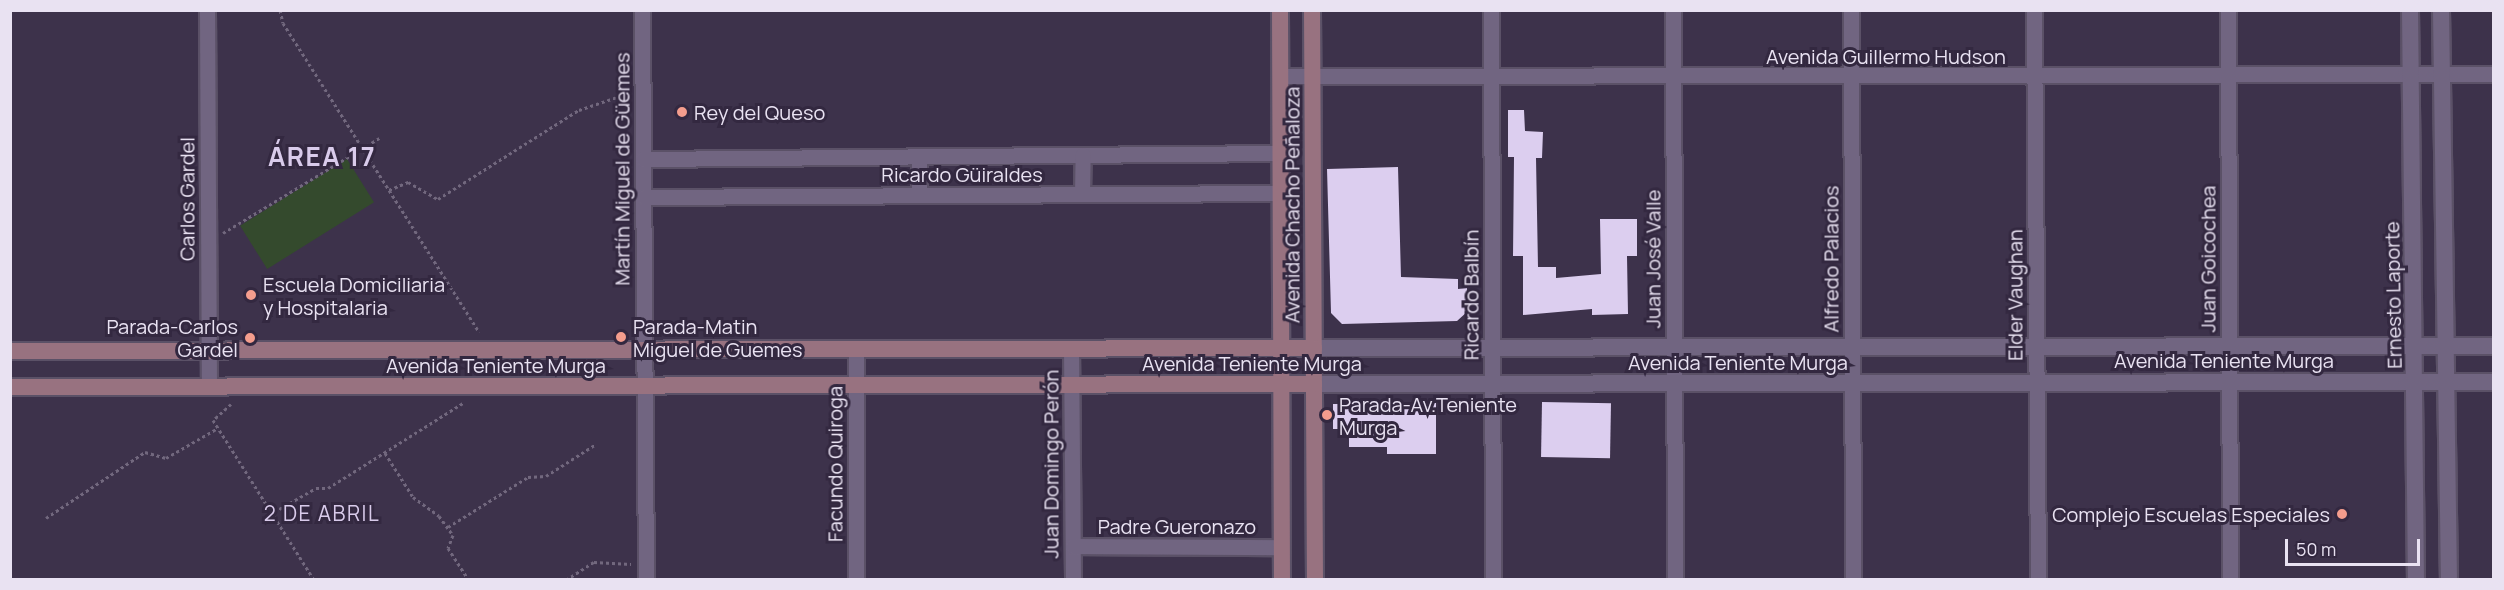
<!DOCTYPE html>
<meta charset="utf-8">
<style>
body{margin:0}
#map{position:relative;width:2504px;height:590px;overflow:hidden;background:#3d324b;font-family:Manrope,sans-serif}
div>[style]{position:absolute}
[style*='--x']{left:calc(var(--x)*1px);top:calc(var(--y)*1px);width:calc(var(--w)*1px);rotate:calc(var(--a)*1deg)}
.green>*{inset:0;background:#344a2d;transform-origin:0 0}
.building>*{inset:0;background:#dcceef;transform-origin:0 0}
.path>*{height:3px;margin-top:-1.5px;transform-origin:0;background:repeating-linear-gradient(90deg,#72687e 0 3px,transparent 0 6px)}
.roads{filter:drop-shadow(2px 0 #5b5167) drop-shadow(-2px 0 #5b5167) drop-shadow(0 2px #5b5167) drop-shadow(0 -2px #5b5167)}
.minor>*{height:15px;margin:-7.5px;padding:0 7.5px;transform-origin:7.5px;border-radius:7.5px;background:#716581}
.tertiary>*{height:16px;margin:-8px;padding:0 8px;transform-origin:8px;border-radius:8px;background:#716581}
.secondary>*{height:16px;margin:-8px;padding:0 8px;transform-origin:8px;border-radius:8px;background:#987280}
.dots>*{width:16px;height:16px;translate:-50% -50%;box-sizing:border-box;border:3px solid #332840;border-radius:50%}
span{translate:-50% -50%;white-space:nowrap;text-align:center;line-height:1.15;-webkit-text-stroke:6px #332840;paint-order:stroke}
.street-label{font-size:20px;color:#e9e2f2}
.poi-label{font-size:20px;color:#e9e2f2}
.left{translate:0 -50%;text-align:left}
.right{translate:-100% -50%;text-align:right}
.neighbourhood-label{font-size:21px;color:#d9cbeb;letter-spacing:1.5px}
.district-label{font-size:26px;color:#d9cbeb;font-weight:700;letter-spacing:1.5px}
.frame{position:absolute;inset:0;border:12px solid #e9e2f2;pointer-events:none}
.scale{position:absolute;left:2285px;top:539px;width:135px;height:27px;box-sizing:border-box;border:3px solid #e9e2f2;border-top:0;padding-left:8px;font-size:18px;line-height:21px;white-space:nowrap;color:#e9e2f2;-webkit-text-stroke:4px #332840;paint-order:stroke}
</style>
<div id="map">
<div class="green">
<div style="left:347px;top:159px;width:51px;height:126px;rotate:58deg"></div>
</div>
<div class="building">
<div style="clip-path:polygon(1508px 110px,1524px 110px,1525px 131px,1543px 132px,1542px 158px,1536px 158px,1538px 267px,1556px 267px,1556px 278px,1601px 274px,1600px 219px,1637px 219px,1637px 256px,1627px 256px,1628px 314px,1592px 315px,1592px 309px,1523px 315px,1523px 256px,1513px 256px,1514px 157px,1508px 157px)"></div>
<div style="clip-path:polygon(1398px 167px,1401px 277px,1458px 279px,1458px 289px,1467px 288px,1468px 311px,1457px 321px,1342px 324px,1331px 313px,1327px 169px)"></div>
<div style="left:1542px;top:402px;width:69px;height:55px;rotate:1deg"></div>
<div style="clip-path:polygon(1436px 403px,1436px 454px,1387px 454px,1387px 447px,1349px 447px,1349px 437px,1340px 437px,1340px 429px,1333px 429px,1333px 404px)"></div>
</div>
<div class="path">
<div style="--x:280;--y:10;--w:13;--a:77"></div>
<div style="--x:283;--y:23;--w:366;--a:57.6"></div>
<div style="--x:389;--y:190;--w:21;--a:-23"></div>
<div style="--x:408;--y:182;--w:34;--a:30"></div>
<div style="--x:438;--y:199;--w:167;--a:-32.3"></div>
<div style="--x:579;--y:110;--w:50;--a:-18.8"></div>
<div style="--x:223;--y:233;--w:183;--a:-31.3"></div>
<div style="--x:231;--y:404;--w:24;--a:138"></div>
<div style="--x:213;--y:420;--w:189;--a:57.7"></div>
<div style="--x:385;--y:453;--w:52;--a:57.5"></div>
<div style="--x:413;--y:497;--w:32;--a:36"></div>
<div style="--x:439;--y:516;--w:24;--a:54"></div>
<div style="--x:453;--y:535;--w:14;--a:111"></div>
<div style="--x:448;--y:548;--w:38;--a:57"></div>
<div style="--x:274;--y:512;--w:48;--a:-29.7"></div>
<div style="--x:316;--y:488;--w:12;--a:0"></div>
<div style="--x:328;--y:488;--w:160;--a:-32.2"></div>
<div style="--x:46;--y:518;--w:119;--a:-33.7"></div>
<div style="--x:145;--y:452;--w:22;--a:16"></div>
<div style="--x:166;--y:458;--w:60;--a:-30"></div>
<div style="--x:448;--y:527;--w:94;--a:-32"></div>
<div style="--x:528;--y:477;--w:18;--a:-3"></div>
<div style="--x:546;--y:476;--w:59;--a:-32.6"></div>
<div style="--x:566;--y:580;--w:33;--a:-33"></div>
<div style="--x:594;--y:562;--w:37;--a:3"></div>
</div>
<div class="roads">
<div class="minor">
<div style="--x:207;--y:10;--w:377;--a:89.7"></div>
<div style="--x:642;--y:10;--w:570;--a:89.6"></div>
<div style="--x:1491;--y:10;--w:570;--a:89.8"></div>
<div style="--x:1673;--y:10;--w:570;--a:89.8"></div>
<div style="--x:1851;--y:10;--w:570;--a:89.8"></div>
<div style="--x:2034;--y:10;--w:570;--a:89.6"></div>
<div style="--x:2228;--y:10;--w:570;--a:89.8"></div>
<div style="--x:1280;--y:76;--w:1214;--a:-0.09"></div>
<div style="--x:919;--y:157;--w:38;--a:90"></div>
<div style="--x:643;--y:159;--w:637;--a:-0.54"></div>
<div style="--x:1082;--y:194;--w:39;--a:-89"></div>
<div style="--x:644;--y:197;--w:636;--a:-0.36"></div>
<div style="--x:1071;--y:348;--w:232;--a:89.5"></div>
<div style="--x:856;--y:349;--w:231;--a:90"></div>
<div style="--x:1073;--y:546;--w:208;--a:0.3"></div>
</div>
<div class="tertiary">
<div style="--x:2410;--y:10;--w:570;--a:89.4"></div>
<div style="--x:2441;--y:10;--w:570;--a:89.2"></div>
<div style="--x:1314;--y:348;--w:1180;--a:-0.1"></div>
<div style="--x:1314;--y:384;--w:1180;--a:-0.1"></div>
</div>
<div class="secondary">
<div style="--x:1280;--y:10;--w:570;--a:89.8"></div>
<div style="--x:1312;--y:10;--w:570;--a:89.7"></div>
<div style="--x:10;--y:351;--w:1304;--a:-0.13"></div>
<div style="--x:10;--y:387;--w:1304;--a:-0.13"></div>
</div>
</div>
<div class="dots">
<div style="left:682px;top:112px;background:#f49d8d"></div>
<div style="left:251px;top:295px;background:#f49d8d"></div>
<div style="left:621px;top:337px;background:#f49d8d"></div>
<div style="left:250px;top:338px;background:#f49d8d"></div>
<div style="left:1327px;top:415px;background:#f49d8d"></div>
<div style="left:2342px;top:514px;background:#f49d8d"></div>
</div>
<div class="street-label">
<span style="left:1886px;top:56px">Avenida Guillermo Hudson</span>
<span style="left:622px;top:169px;rotate:-90deg">Martín Miguel de Güemes</span>
<span style="left:962px;top:174px">Ricardo Güiraldes</span>
<span style="left:187px;top:199px;rotate:-90deg">Carlos Gardel</span>
<span style="left:1292px;top:205px;rotate:-90deg">Avenida Chacho Peñaloza</span>
<span style="left:1653px;top:259px;rotate:-90deg">Juan José Valle</span>
<span style="left:1831px;top:259px;rotate:-90deg">Alfredo Palacios</span>
<span style="left:2208px;top:259px;rotate:-90deg">Juan Goicochea</span>
<span style="left:1471px;top:295px;rotate:-90deg">Ricardo Balbín</span>
<span style="left:2015px;top:295px;rotate:-90deg">Elder Vaughan</span>
<span style="left:2393px;top:295px;rotate:-91deg">Ernesto Laporte</span>
<span style="left:2224px;top:360px">Avenida Teniente Murga</span>
<span style="left:1738px;top:362px">Avenida Teniente Murga</span>
<span style="left:1252px;top:363px">Avenida Teniente Murga</span>
<span style="left:496px;top:365px">Avenida Teniente Murga</span>
<span style="left:835px;top:464px;rotate:-90deg">Facundo Quiroga</span>
<span style="left:1051px;top:464px;rotate:-90deg">Juan Domingo Perón</span>
<span style="left:1177px;top:526px">Padre Gueronazo</span>
</div>
<div class="poi-label">
<span class="left" style="left:694px;top:112px">Rey del Queso</span>
<span class="left" style="left:263px;top:296px">Escuela Domiciliaria<br>y Hospitalaria</span>
<span class="right" style="left:238px;top:338px">Parada-Carlos<br>Gardel</span>
<span class="left" style="left:633px;top:338px">Parada-Matin<br>Miguel de Guemes</span>
<span class="left" style="left:1339px;top:416px">Parada-Av.Teniente<br>Murga</span>
<span class="right" style="left:2330px;top:514px">Complejo Escuelas Especiales</span>
</div>
<div class="neighbourhood-label">
<span style="left:322px;top:513px">2 DE ABRIL</span>
</div>
<div class="district-label">
<span style="left:322px;top:157px">ÁREA 17</span>
</div>
<div class="frame"></div>
<div class="scale">50 m</div>
</div>
